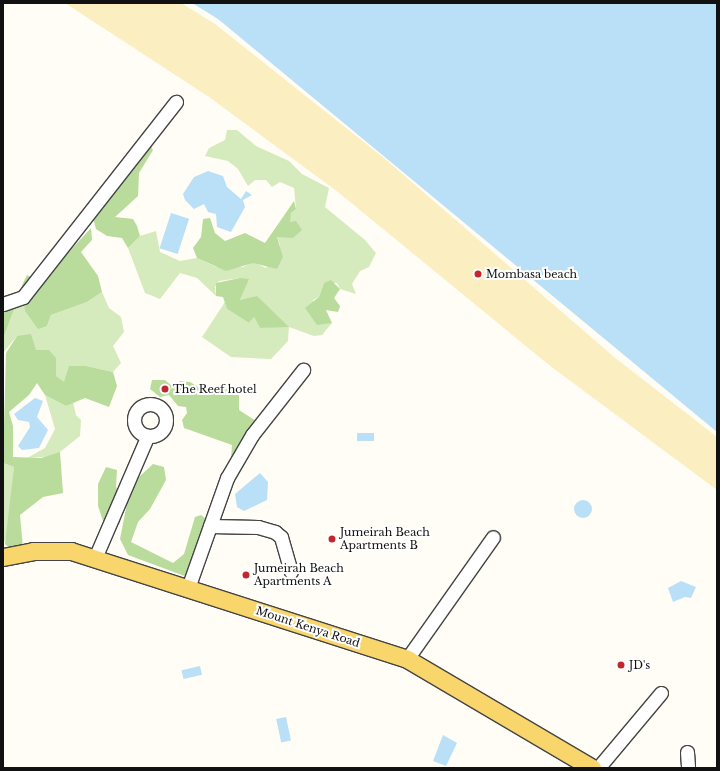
<!DOCTYPE html>
<style>
body{margin:0}
#map{position:relative;width:720px;height:771px;overflow:hidden;background:#fffdf5;font-family:"Libre Baskerville",serif}
div>[style]{position:absolute}
[style*='--x']{left:calc(var(--x)*1px);top:calc(var(--y)*1px);width:calc(var(--w)*1px);rotate:calc(var(--a)*1deg)}
.green>*{inset:0;background:#d5ebbd}
.forest>*{inset:0;background:#b9dc9c}
.sand>*{inset:0;background:#fbeec1}
.water>*{inset:0;background:#b9e0f7;transform-origin:0 0}
.round{border-radius:50%}
.roads{filter:drop-shadow(1px 0 #444) drop-shadow(-1px 0 #444) drop-shadow(0 1px #444) drop-shadow(0 -1px #444)}
.minor>*{height:13px;margin:-6.5px;padding:0 6.5px;transform-origin:6.5px;border-radius:6.5px;background:#fff}
.minor>.ring{margin:-6.5px;padding:0;box-sizing:content-box;background:none;border:13px solid #fff;border-radius:50%}
.major>*{height:17px;margin:-8.5px;padding:0 8.5px;transform-origin:8.5px;border-radius:8.5px;background:#f9d66b}
.dots>*{width:11px;height:11px;translate:-50% -50%;box-sizing:border-box;border:2px solid #fff;border-radius:50%}
span{translate:-50% -50%;white-space:nowrap;text-align:center;line-height:1.15;-webkit-text-stroke:4px #fff;paint-order:stroke}
.poi-label{font-size:11px;color:#111}
.left{translate:0 -50%;text-align:left}
.street-label{font-size:11px;color:#111}
.frame{position:absolute;inset:0;border:4px solid #111;pointer-events:none}
</style>
<div id="map">
<div class="green">
<div style="clip-path:polygon(227px 130px,237px 130px,256px 146px,289px 161px,302px 174px,329px 188px,325px 207px,365px 240px,376px 253px,369px 267px,360px 271px,352px 284px,356px 294px,340px 289px,337px 283px,324px 283px,319px 297px,313px 300px,320px 324px,326px 321px,332px 323px,322px 335px,314px 336px,289px 327px,288px 341px,271px 359px,231px 357px,202px 337px,225px 302px,227px 309px,249px 323px,254px 317px,260px 328px,267px 328px,247px 299px,240px 300px,245px 288px,240px 278px,219px 281px,215px 287px,216px 296px,197px 278px,180px 273px,160px 299px,145px 293px,128px 248px,140px 236px,156px 231px,160px 252px,180px 261px,197px 258px,216px 267px,243px 267px,253px 262px,266px 268px,280px 245px,277px 237px,284px 234px,291px 213px,296px 209px,294px 188px,280px 182px,272px 187px,266px 180px,255px 180px,248px 186px,238px 169px,228px 161px,205px 156px,209px 148px,225px 140px)"></div>
<div style="clip-path:polygon(102px 292px,109px 308px,121px 317px,124px 332px,113px 346px,121px 363px,113px 372px,86px 366px,64px 383px,56px 376px,49px 350px,35px 350px,17px 336px,3px 353px,3px 339px,15px 307px,26px 305px,47px 326px,51px 315px,87px 302px)"></div>
<div style="clip-path:polygon(45px 395px,66px 406px,73px 402px,76px 415px,81px 420px,80px 436px,55px 456px,27px 458px,45px 448px,55px 429px)"></div>
<div style="clip-path:polygon(3px 463px,14px 467px,8px 533px,3px 545px)"></div>
</div>
<div class="forest">
<div style="clip-path:polygon(150px 144px,153px 150px,139px 173px,138px 196px,115px 217px,133px 219px,137px 226px,140px 236px,128px 248px,122px 238px,107px 236px,96px 229px,93px 218px)"></div>
<div style="clip-path:polygon(294px 201px,296px 209px,291px 213px,290px 222px,296px 221px,302px 230px,293px 238px,277px 237px,283px 257px,277px 269px,253px 263px,226px 271px,197px 258px,193px 248px,201px 237px,203px 219px,210px 218px,215px 233px,225px 241px,245px 233px,265px 243px)"></div>
<div style="clip-path:polygon(91px 228px,92px 240px,81px 252px,98px 276px,102px 292px,87px 302px,51px 315px,47px 326px,38px 329px,25px 311px,22px 285px,27px 275px,41px 282px)"></div>
<div style="clip-path:polygon(240px 278px,249px 279px,240px 300px,257px 296px,289px 327px,260px 328px,254px 317px,249px 323px,227px 309px,223px 297px,216px 296px,216px 283px)"></div>
<div style="clip-path:polygon(331px 280px,340px 289px,334px 298px,340px 306px,338px 312px,326px 310px,332px 323px,317px 325px,305px 308px,319px 297px,324px 283px)"></div>
<div style="clip-path:polygon(12px 294px,15px 307px,3px 339px,3px 296px)"></div>
<div style="clip-path:polygon(31px 334px,36px 350px,49px 350px,56px 358px,56px 376px,64px 382px,69px 366px,86px 366px,113px 372px,117px 386px,109px 407px,85px 398px,66px 406px,45px 395px,37px 383px,29px 395px,9px 412px,13px 426px,13px 457px,41px 458px,60px 452px,63px 493px,43px 497px,20px 515px,23px 548px,10px 549px,5px 544px,14px 467px,3px 463px,6px 353px,17px 336px)"></div>
<div style="clip-path:polygon(152px 380px,165px 380px,173px 387px,180px 381px,190px 382px,206px 392px,217px 388px,239px 389px,239px 410px,265px 427px,258px 441px,231px 459px,232px 445px,184px 428px,182px 420px,187px 413px,186px 407px,178px 406px,169px 395px,160px 397px,150px 389px)"></div>
<div style="clip-path:polygon(153px 464px,164px 467px,166px 480px,150px 509px,138px 522px,131px 542px,173px 563px,184px 554px,195px 517px,201px 515px,207px 520px,193px 556px,201px 573px,198px 581px,128px 555px,120px 539px,128px 498px,139px 477px)"></div>
<div style="clip-path:polygon(106px 467px,117px 470px,116px 487px,124px 502px,120px 523px,112px 533px,104px 524px,98px 506px,98px 484px)"></div>
</div>
<div class="sand">
<div style="clip-path:polygon(65px 3px,181px 3px,215px 24px,384px 158px,614px 357px,717px 437px,717px 490px,549px 365px,338px 192px,209px 97px)"></div>
</div>
<div class="water">
<div style="clip-path:polygon(192px 3px,717px 3px,717px 432px,218px 19px)"></div>
<div style="clip-path:polygon(208px 171px,223px 176px,227px 187px,241px 199px,246px 191px,252px 195px,243px 200px,245px 207px,231px 232px,217px 227px,216px 214px,208px 212px,204px 204px,194px 209px,185px 200px,183px 194px,194px 177px)"></div>
<div style="left:171px;top:213px;width:19px;height:37px;rotate:18deg"></div>
<div style="clip-path:polygon(35px 398px,43px 401px,37px 417px,48px 430px,39px 448px,22px 450px,18px 446px,30px 427px,29px 422px,18px 420px,14px 414px)"></div>
<div style="left:357px;top:433px;width:17px;height:8px"></div>
<div style="clip-path:polygon(260px 473px,268px 482px,267px 500px,244px 511px,237px 507px,235px 494px)"></div>
<div class="round" style="left:574px;top:500px;width:18px;height:18px"></div>
<div style="clip-path:polygon(681px 581px,696px 587px,691px 598px,685px 597px,673px 602px,668px 588px)"></div>
<div style="left:200px;top:666px;width:9px;height:19px;rotate:77deg"></div>
<div style="left:286px;top:717px;width:24px;height:10px;rotate:78deg"></div>
<div style="clip-path:polygon(443px 735px,457px 743px,446px 766px,433px 761px)"></div>
</div>
<div class="roads">
<div class="minor">
<div style="--x:3;--y:304;--w:21;--a:-19"></div>
<div style="--x:23;--y:297;--w:248;--a:-51.9"></div>
<div class="ring" style="left:134px;top:404px;width:19px;height:19px"></div>
<div style="--x:210;--y:526;--w:48;--a:1.2"></div>
<div style="--x:258;--y:527;--w:18;--a:16"></div>
<div style="--x:275;--y:532;--w:8;--a:40"></div>
<div style="--x:281;--y:537;--w:36;--a:74"></div>
<div style="--x:95;--y:558;--w:132;--a:-66.7"></div>
<div style="--x:188;--y:588;--w:117;--a:-70.5"></div>
<div style="--x:227;--y:478;--w:50;--a:-59.8"></div>
<div style="--x:252;--y:435;--w:83;--a:-51.9"></div>
<div style="--x:407;--y:659;--w:149;--a:-54.8"></div>
<div style="--x:687;--y:752;--w:16;--a:86"></div>
<div style="--x:598;--y:768;--w:98;--a:-50"></div>
</div>
<div class="major">
<div style="--x:3;--y:557;--w:31;--a:-11"></div>
<div style="--x:33;--y:551;--w:38;--a:0"></div>
<div style="--x:71;--y:551;--w:353;--a:17.8"></div>
<div style="--x:407;--y:659;--w:215;--a:30.5"></div>
</div>
</div>
<div class="dots">
<div style="left:478px;top:274px;background:#c4262e"></div>
<div style="left:165px;top:389px;background:#c4262e"></div>
<div style="left:332px;top:539px;background:#c4262e"></div>
<div style="left:246px;top:575px;background:#c4262e"></div>
<div style="left:621px;top:665px;background:#c4262e"></div>
</div>
<div class="poi-label">
<span class="left" style="left:486px;top:274px">Mombasa beach</span>
<span class="left" style="left:173px;top:389px">The Reef hotel</span>
<span class="left" style="left:340px;top:539px">Jumeirah Beach<br>Apartments B</span>
<span class="left" style="left:254px;top:575px">Jumeirah Beach<br>Apartments A</span>
<span class="left" style="left:629px;top:665px">JD's</span>
</div>
<div class="street-label">
<span style="left:308px;top:627px;rotate:18deg">Mount Kenya Road</span>
</div>
<div class="frame"></div>
</div>
